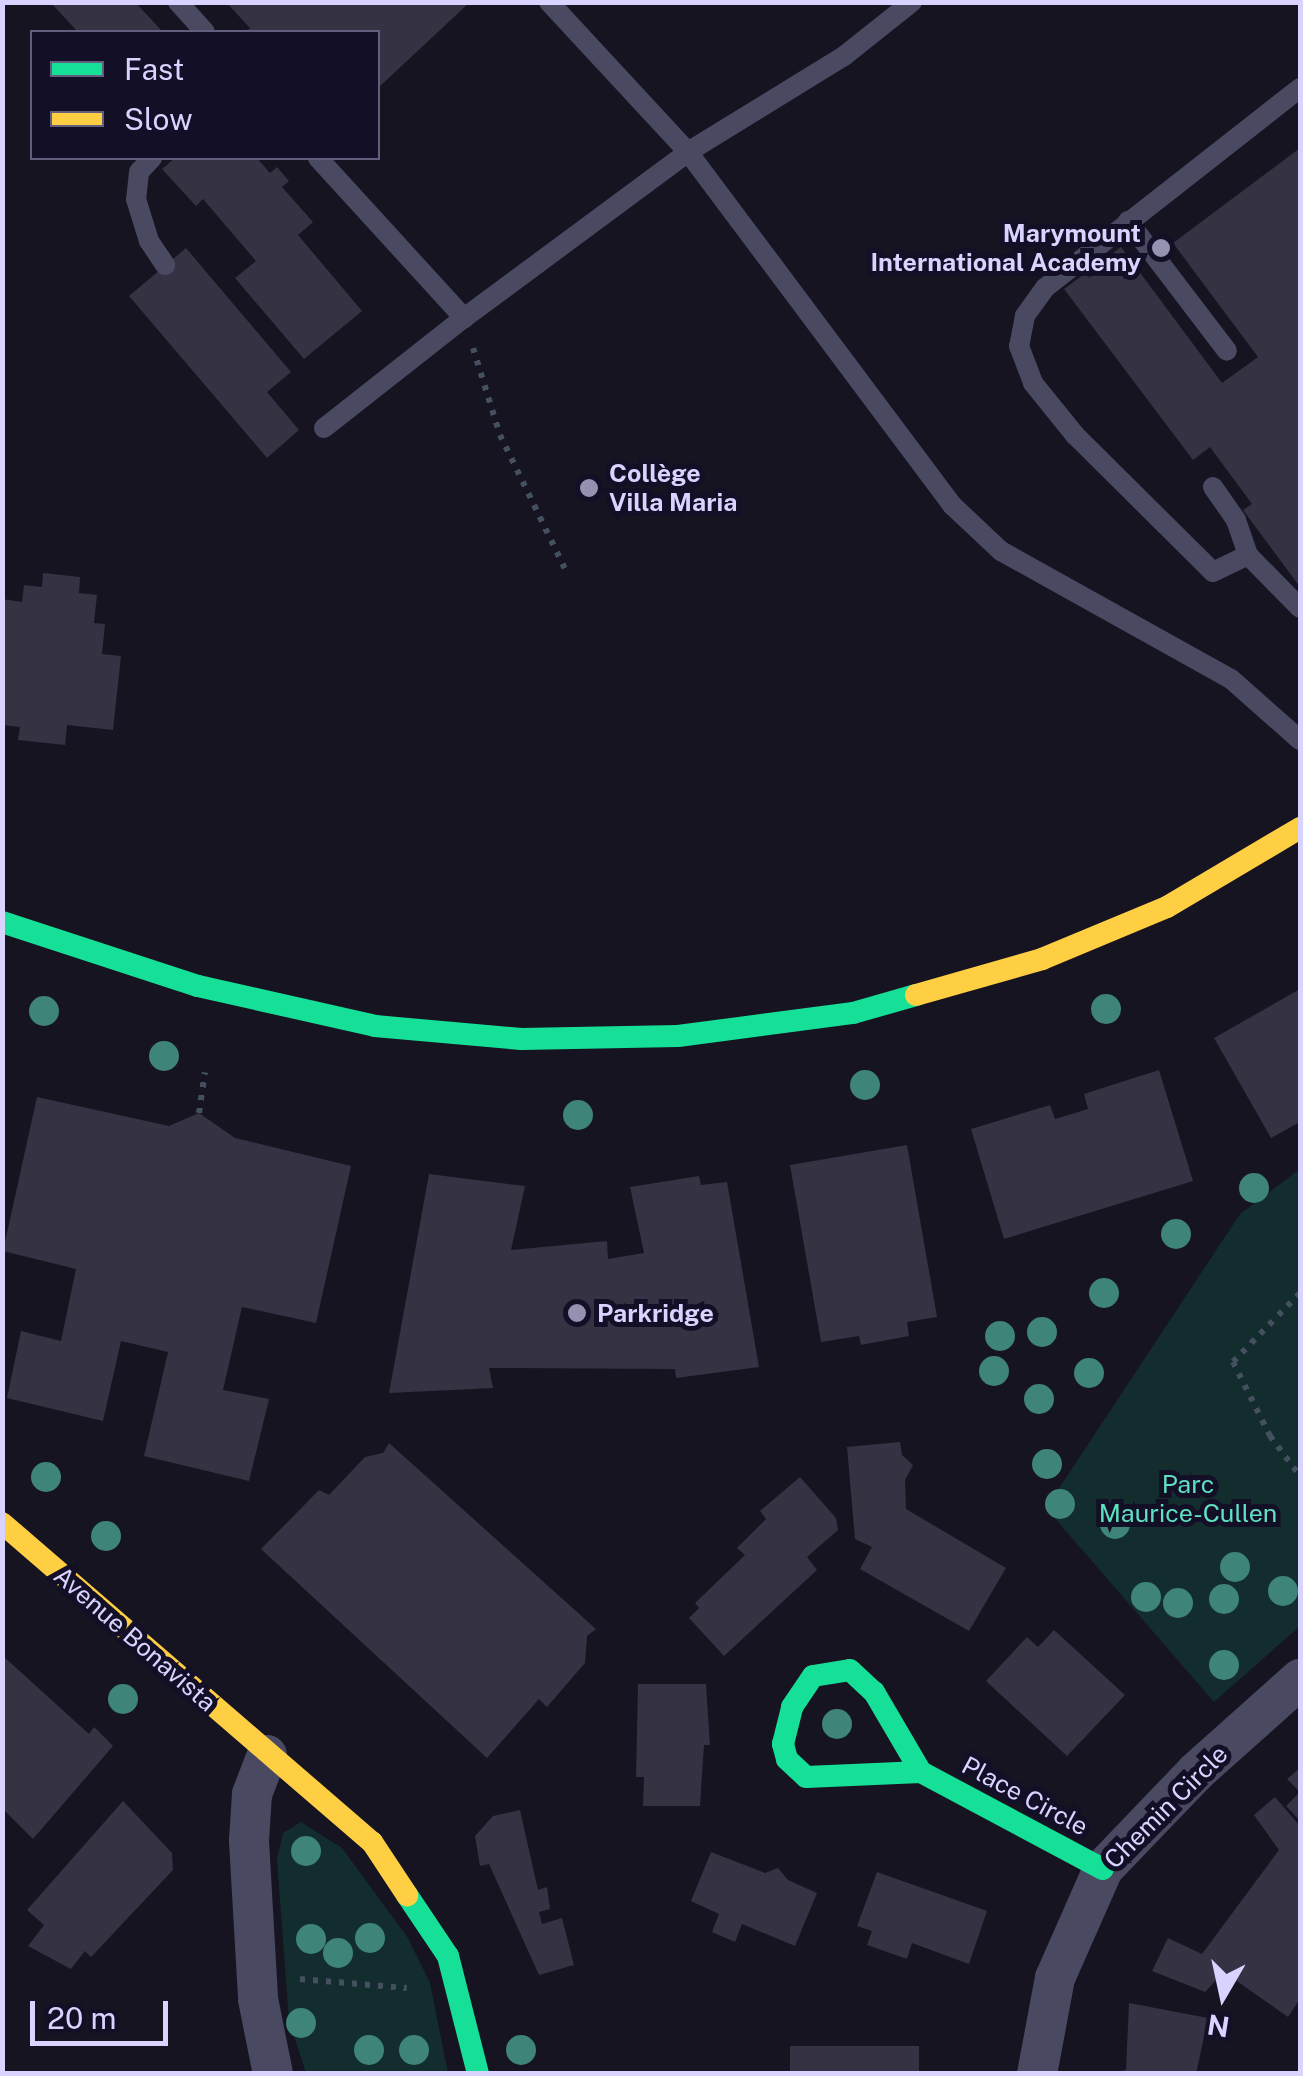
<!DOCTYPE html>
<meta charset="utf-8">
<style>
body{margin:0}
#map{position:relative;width:1303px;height:2076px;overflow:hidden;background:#161421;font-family:"Public Sans",sans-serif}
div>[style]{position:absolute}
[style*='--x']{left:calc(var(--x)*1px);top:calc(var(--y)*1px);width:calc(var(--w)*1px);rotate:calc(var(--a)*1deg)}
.green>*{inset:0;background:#132c2d}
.building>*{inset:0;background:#343243;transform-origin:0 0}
.path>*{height:6px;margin-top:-3px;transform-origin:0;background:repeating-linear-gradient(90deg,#44505f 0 5px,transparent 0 13px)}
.lane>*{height:20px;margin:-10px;padding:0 10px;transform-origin:10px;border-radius:10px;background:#4a4962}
.street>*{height:40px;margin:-20px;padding:0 20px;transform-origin:20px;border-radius:20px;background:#4a4962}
.fast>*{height:22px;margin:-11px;padding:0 11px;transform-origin:11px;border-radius:11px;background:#16e098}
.slow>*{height:22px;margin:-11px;padding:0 11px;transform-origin:11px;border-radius:11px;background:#ffcf43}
.trees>*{width:30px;height:30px;margin:-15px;border-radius:50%;background:#3e8478}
.dots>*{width:28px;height:28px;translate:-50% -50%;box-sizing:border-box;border:5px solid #130f26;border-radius:50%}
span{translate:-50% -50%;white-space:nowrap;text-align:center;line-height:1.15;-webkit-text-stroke:10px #130f26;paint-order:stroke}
.poi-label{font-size:25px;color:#d9d4ff;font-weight:700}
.right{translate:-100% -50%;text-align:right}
.left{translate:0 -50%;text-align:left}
.park-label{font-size:25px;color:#5fe0c0}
.street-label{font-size:25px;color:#d9d4ff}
.frame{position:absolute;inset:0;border:5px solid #d9d4ff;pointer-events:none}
.legend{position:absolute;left:30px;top:30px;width:350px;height:130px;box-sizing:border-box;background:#130f26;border:2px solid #625e7d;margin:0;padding:12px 18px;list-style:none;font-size:30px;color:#d9d4ff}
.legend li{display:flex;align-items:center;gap:20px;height:50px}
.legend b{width:50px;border:2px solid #625e7d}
.north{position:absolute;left:1173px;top:1946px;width:100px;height:100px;-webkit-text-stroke:8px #130f26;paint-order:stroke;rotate:189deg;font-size:28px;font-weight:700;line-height:40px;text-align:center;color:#d9d4ff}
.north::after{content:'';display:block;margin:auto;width:35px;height:45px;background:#d9d4ff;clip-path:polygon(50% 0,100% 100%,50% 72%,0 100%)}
.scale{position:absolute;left:30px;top:2001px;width:138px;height:45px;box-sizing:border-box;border:5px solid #d9d4ff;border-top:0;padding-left:12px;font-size:30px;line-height:35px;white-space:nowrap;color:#d9d4ff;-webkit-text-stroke:8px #130f26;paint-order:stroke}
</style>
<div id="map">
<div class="green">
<div style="clip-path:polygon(1300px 1169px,1300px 1626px,1214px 1702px,1046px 1508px,1240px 1214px)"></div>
<div style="clip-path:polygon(301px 1822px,342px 1848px,408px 1938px,430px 1983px,448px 2073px,306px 2073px,289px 2021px,277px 1859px,283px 1833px)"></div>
</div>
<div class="building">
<div style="clip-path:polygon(50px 2px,135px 2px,163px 32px,78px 32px)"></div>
<div style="clip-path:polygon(226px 2px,470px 2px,378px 88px,378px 32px,245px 32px,250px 28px)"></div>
<div style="clip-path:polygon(1300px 148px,1300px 587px,1243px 510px,1252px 504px,1210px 447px,1193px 460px,1064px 289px,1121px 247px,1222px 383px,1258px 357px,1173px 243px)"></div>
<div style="clip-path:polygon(175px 158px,257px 158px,270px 173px,277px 167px,289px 181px,282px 187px,313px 222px,298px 235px,362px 311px,304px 359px,235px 278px,256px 261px,203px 199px,196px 206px,162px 169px)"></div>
<div style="clip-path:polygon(186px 248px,291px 372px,267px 392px,299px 430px,267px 458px,129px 296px)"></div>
<div style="clip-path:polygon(43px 573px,80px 577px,79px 593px,97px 595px,94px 623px,105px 624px,102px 654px,121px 656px,113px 730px,67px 725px,65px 745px,18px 740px,20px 727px,2px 725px,2px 599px,22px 602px,24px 585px,42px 587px)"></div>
<div style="clip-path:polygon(1300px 989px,1300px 1122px,1271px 1138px,1214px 1038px)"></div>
<div style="clip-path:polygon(1159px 1070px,1193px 1181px,1004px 1239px,971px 1129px,1050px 1105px,1055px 1119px,1088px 1109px,1084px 1094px)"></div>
<div style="clip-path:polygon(37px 1097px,169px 1126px,199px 1113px,235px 1138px,351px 1166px,316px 1323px,242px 1307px,223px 1390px,269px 1399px,249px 1481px,144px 1456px,168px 1352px,121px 1341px,103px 1421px,7px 1398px,21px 1331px,61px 1341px,76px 1269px,3px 1251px)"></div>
<div style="clip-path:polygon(907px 1145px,937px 1317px,907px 1322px,909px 1336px,861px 1345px,859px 1336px,821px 1342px,790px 1165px)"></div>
<div style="clip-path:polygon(429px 1174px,525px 1186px,511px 1250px,607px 1241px,608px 1259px,644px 1253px,630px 1187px,699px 1176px,701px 1185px,727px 1182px,759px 1367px,676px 1378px,675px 1369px,489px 1368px,493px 1388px,389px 1393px)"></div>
<div style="clip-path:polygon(900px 1442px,902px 1455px,913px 1465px,905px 1480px,906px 1509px,1006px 1568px,969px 1631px,860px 1569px,872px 1547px,855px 1539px,847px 1447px)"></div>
<div style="clip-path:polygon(389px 1443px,596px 1629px,587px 1636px,585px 1663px,547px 1707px,539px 1699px,487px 1758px,261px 1549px,319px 1490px,329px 1495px,365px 1457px,383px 1453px)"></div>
<div style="clip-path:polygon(800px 1477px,836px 1518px,838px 1530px,807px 1557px,817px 1570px,724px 1656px,689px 1618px,699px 1608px,695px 1603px,745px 1555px,737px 1548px,766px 1519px,760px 1511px)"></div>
<div style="clip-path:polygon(1054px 1630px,1125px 1695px,1067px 1756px,986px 1681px,1027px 1637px,1038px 1647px)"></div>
<div style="clip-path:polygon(2px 1655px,89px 1734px,94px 1727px,113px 1746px,33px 1839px,2px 1808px)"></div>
<div style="clip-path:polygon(638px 1684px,706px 1684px,710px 1745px,704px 1745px,700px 1806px,643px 1806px,644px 1777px,636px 1777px)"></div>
<div style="clip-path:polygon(1300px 1768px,1300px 1821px,1286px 1806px,1300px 1792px,1287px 1779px)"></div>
<div style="clip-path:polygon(1275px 1797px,1300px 1826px,1300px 1999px,1288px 2017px,1224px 1972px,1205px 1992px,1152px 1971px,1168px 1938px,1202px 1954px,1279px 1850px,1254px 1815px)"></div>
<div style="clip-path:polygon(123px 1801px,172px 1853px,173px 1870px,91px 1957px,85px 1951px,71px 1969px,28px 1946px,44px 1925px,27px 1910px)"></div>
<div style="clip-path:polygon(520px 1810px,538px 1890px,547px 1887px,550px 1909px,539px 1912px,542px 1924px,562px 1918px,574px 1965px,539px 1975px,489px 1864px,480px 1866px,475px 1836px,493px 1816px)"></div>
<div style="clip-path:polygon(711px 1852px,765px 1873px,778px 1868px,788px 1880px,817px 1893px,795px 1946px,742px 1924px,735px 1942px,712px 1932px,719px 1914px,691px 1901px)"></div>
<div style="clip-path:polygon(877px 1872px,987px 1911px,969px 1964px,912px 1943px,907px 1959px,867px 1945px,872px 1931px,857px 1926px)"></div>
<div style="clip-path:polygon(1129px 2003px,1208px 2018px,1196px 2074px,1104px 2074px,1126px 2070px)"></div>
<div style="left:790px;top:2046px;width:129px;height:28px"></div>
</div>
<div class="path">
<div style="--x:473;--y:348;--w:91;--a:72.8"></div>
<div style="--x:500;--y:435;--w:151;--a:64.1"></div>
<div style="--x:199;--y:1113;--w:41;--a:-81.7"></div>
<div style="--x:1300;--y:1293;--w:96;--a:134.2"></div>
<div style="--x:1233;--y:1362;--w:83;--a:63.4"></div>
<div style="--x:1270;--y:1436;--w:50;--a:53.1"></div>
<div style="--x:300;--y:1979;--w:107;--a:4.8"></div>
</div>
<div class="lane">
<div style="--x:178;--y:2;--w:40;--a:48"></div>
<div style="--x:912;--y:2;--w:87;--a:141.5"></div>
<div style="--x:844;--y:56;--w:183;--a:148.4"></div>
<div style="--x:688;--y:152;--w:442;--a:53.2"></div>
<div style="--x:953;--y:506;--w:66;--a:43.2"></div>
<div style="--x:1001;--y:551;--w:263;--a:29.1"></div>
<div style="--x:1231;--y:679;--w:92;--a:41.5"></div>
<div style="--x:1300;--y:88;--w:324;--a:141.9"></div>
<div style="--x:1045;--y:288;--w:34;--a:126"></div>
<div style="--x:1025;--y:316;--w:31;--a:101"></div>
<div style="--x:1019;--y:346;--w:40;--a:69"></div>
<div style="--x:1033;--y:383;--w:67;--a:51.1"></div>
<div style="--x:1075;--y:435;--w:194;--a:44.8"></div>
<div style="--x:1213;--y:572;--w:39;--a:-26"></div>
<div style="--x:1248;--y:555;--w:74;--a:45.5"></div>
<div style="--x:152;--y:158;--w:19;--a:133"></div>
<div style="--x:139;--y:172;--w:27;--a:96"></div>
<div style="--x:136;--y:199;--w:44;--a:72.8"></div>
<div style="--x:149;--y:241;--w:29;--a:56"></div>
<div style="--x:318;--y:158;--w:217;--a:47.6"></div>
<div style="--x:464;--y:318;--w:279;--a:-36.5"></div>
<div style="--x:688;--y:152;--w:205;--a:-132.8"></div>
<div style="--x:1128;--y:221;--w:163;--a:52.7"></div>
<div style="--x:324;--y:428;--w:178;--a:-38.2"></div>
<div style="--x:1213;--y:487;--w:40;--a:55.1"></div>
<div style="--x:1236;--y:520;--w:37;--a:71"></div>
</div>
<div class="street">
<div style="--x:267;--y:1755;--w:42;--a:111"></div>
<div style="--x:252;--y:1794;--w:47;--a:93.7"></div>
<div style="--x:249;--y:1841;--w:158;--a:86.7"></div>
<div style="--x:258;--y:1999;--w:76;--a:78.7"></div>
<div style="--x:1037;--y:2074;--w:98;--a:-79.4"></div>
<div style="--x:1055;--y:1978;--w:119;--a:-66.2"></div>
<div style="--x:1103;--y:1869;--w:134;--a:-46.2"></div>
<div style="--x:1196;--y:1772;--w:140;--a:-41.8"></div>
</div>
<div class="fast">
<div style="--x:2;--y:922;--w:206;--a:18.1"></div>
<div style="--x:198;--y:986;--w:181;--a:12.7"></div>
<div style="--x:375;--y:1026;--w:147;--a:5.1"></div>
<div style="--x:521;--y:1039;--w:157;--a:-1.1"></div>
<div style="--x:678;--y:1036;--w:177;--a:-7.5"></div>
<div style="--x:853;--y:1013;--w:66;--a:-15.9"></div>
<div style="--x:921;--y:1772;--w:115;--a:177.5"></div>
<div style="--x:806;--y:1777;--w:26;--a:-137"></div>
<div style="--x:787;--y:1759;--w:16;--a:-105"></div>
<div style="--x:783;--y:1744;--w:38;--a:-76"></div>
<div style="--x:792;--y:1707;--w:37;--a:-56"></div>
<div style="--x:813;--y:1676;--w:37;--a:-9"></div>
<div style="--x:850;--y:1670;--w:33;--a:43"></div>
<div style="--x:874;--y:1692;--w:93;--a:59.6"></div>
<div style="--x:921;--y:1772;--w:206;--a:28.1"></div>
<div style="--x:407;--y:1895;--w:73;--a:56.1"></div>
<div style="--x:448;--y:1956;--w:122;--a:75.7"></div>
</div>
<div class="slow">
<div style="--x:916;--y:995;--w:131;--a:-15.9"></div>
<div style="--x:1042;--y:959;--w:135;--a:-22.6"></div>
<div style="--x:1167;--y:907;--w:155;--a:-30.7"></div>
<div style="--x:2;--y:1523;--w:489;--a:40.8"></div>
<div style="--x:372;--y:1842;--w:64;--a:56.6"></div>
</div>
<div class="trees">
<div style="left:1106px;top:1009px"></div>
<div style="left:44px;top:1011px"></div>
<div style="left:164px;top:1056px"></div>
<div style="left:865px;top:1085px"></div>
<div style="left:578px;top:1115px"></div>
<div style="left:1254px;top:1188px"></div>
<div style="left:1176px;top:1234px"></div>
<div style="left:1104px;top:1293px"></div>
<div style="left:1042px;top:1332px"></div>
<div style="left:1000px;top:1336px"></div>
<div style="left:994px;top:1371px"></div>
<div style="left:1089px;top:1373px"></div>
<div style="left:1039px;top:1399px"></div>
<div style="left:1047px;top:1464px"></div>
<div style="left:46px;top:1477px"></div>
<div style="left:1060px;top:1504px"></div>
<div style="left:1115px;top:1524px"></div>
<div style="left:106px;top:1536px"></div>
<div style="left:1235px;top:1567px"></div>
<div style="left:1283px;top:1591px"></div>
<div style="left:1146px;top:1597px"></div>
<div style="left:1224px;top:1599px"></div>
<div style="left:1178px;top:1603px"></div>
<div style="left:1224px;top:1665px"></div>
<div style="left:123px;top:1699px"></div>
<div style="left:837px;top:1724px"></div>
<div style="left:306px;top:1851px"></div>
<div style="left:370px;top:1938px"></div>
<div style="left:311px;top:1939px"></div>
<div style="left:338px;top:1953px"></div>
<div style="left:301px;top:2023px"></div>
<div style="left:369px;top:2050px"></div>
<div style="left:414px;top:2050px"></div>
<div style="left:521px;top:2050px"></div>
</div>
<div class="dots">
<div style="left:1161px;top:248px;background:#9591b1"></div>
<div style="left:589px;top:488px;background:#9591b1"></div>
<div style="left:577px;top:1313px;background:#9591b1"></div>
</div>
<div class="poi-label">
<span class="right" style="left:1141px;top:248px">Marymount<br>International Academy</span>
<span class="left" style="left:609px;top:488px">Collège<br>Villa Maria</span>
<span class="left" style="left:597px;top:1313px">Parkridge</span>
</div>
<div class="park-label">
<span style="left:1188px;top:1499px">Parc<br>Maurice-Cullen</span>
</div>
<div class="street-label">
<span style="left:135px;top:1639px;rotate:41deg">Avenue Bonavista</span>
<span style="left:1025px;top:1796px;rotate:28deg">Place Circle</span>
<span style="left:1166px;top:1807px;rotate:-45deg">Chemin Circle</span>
</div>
<div class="frame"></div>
<ul class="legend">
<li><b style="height:12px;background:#16e098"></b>Fast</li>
<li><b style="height:12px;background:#ffcf43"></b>Slow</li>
</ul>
<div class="north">N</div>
<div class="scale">20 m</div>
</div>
